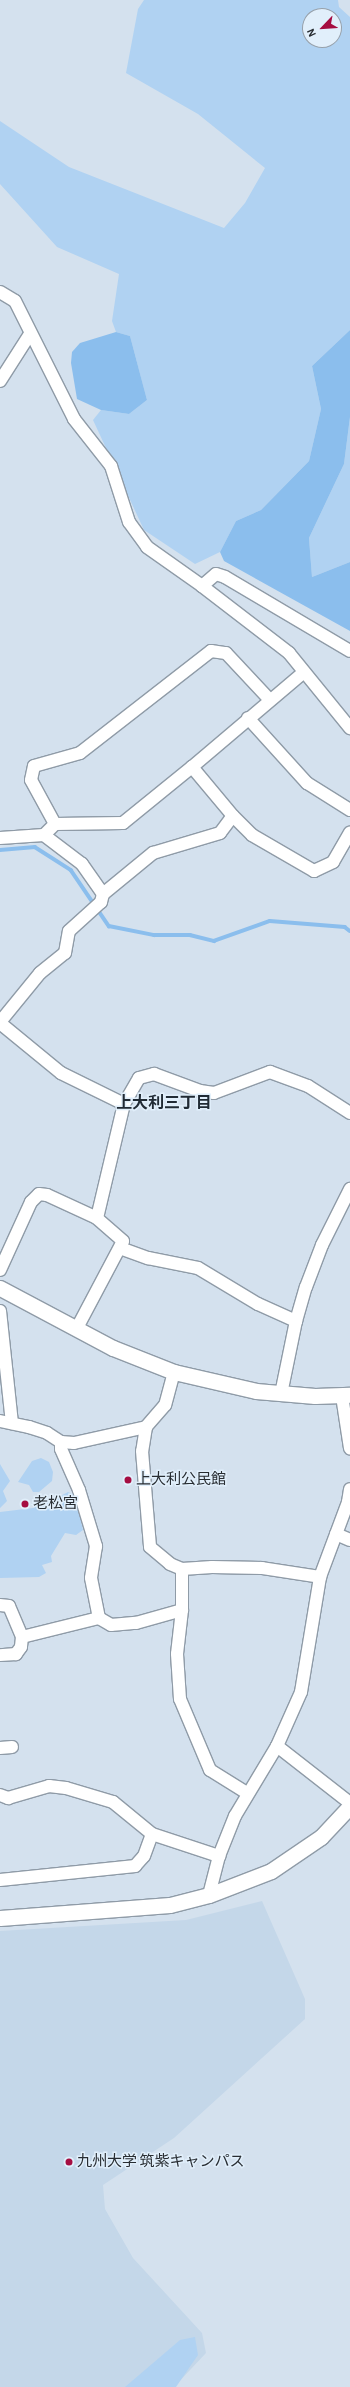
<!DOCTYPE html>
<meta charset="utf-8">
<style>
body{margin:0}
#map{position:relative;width:350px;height:2387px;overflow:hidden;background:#d4e1ee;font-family:"Alegreya Sans","Noto Sans JP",sans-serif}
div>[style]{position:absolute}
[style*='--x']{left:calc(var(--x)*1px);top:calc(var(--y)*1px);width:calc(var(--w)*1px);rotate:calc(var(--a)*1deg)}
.built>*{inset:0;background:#c4d7e9}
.green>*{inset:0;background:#b0d2f2}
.water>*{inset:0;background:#8bbeed}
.stream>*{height:3.5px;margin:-1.75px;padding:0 1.75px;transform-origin:1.75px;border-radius:1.75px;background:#8bbeed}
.roads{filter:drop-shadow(1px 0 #8f9ba7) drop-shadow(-1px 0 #8f9ba7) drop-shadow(0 1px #8f9ba7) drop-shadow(0 -1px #8f9ba7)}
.minor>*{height:12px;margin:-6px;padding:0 6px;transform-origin:6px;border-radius:6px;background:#fff}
.tertiary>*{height:15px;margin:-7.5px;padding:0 7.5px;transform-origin:7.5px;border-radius:7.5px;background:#fff}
.dots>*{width:11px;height:11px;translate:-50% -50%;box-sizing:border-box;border:2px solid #e1effb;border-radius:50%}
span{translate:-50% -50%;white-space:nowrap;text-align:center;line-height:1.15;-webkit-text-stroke:3px #e1effb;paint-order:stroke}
.poi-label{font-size:15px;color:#282d32}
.left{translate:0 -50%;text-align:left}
.neighbourhood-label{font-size:16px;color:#212b35;font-weight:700}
.north{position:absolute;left:302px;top:8px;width:40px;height:40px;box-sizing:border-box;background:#e1effb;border:1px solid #97a1ab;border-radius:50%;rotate:245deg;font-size:11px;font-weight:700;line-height:16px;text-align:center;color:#282d32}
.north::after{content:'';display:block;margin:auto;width:14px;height:18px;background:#a50d41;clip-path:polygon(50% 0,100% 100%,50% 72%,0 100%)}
</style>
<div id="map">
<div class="built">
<div style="clip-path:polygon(262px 1901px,305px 1999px,305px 2019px,174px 2138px,103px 2185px,105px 2209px,133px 2258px,202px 2333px,206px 2353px,174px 2387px,0 2387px,0 1931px,186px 1920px)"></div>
</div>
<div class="green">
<div style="clip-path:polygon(evenodd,144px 0,338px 0,339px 7px,350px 17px,350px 330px,312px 366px,321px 409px,309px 461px,261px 510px,236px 521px,220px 552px,195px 564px,144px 530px,93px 420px,101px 410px,129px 414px,147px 400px,130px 336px,116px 332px,112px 321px,119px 274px,57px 247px,0 184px,0 121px,69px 167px,224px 228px,245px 203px,265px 168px,198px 114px,126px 73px,138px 9px,144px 0,310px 16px,334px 16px,334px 40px,310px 40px,310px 16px)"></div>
<div style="clip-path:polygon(350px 417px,350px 562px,312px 577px,309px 538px,344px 464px)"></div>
<div style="clip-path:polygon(41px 1458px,49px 1462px,53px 1472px,52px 1481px,39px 1492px,33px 1492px,29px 1485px,18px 1482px,32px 1461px)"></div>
<div style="clip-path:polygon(0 1464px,10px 1481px,3px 1491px,7px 1501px,0 1508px)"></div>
<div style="clip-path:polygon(68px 1492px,75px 1495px,83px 1530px,76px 1535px,65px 1533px,51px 1556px,52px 1562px,42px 1565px,46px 1573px,39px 1577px,0 1578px,0 1512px,33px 1508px,42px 1501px,49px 1502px)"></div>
<div style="clip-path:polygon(195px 2337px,198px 2355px,176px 2387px,125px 2387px,180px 2340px)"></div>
</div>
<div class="water">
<div style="clip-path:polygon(350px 330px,350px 417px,344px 464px,309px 538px,312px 577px,350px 562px,350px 631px,224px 561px,220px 552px,236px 521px,261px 510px,309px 461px,321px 409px,312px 366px)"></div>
<div style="clip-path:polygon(116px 332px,130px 336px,147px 400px,129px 414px,101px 410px,77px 399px,71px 363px,72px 352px,80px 343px)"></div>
</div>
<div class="stream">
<div style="--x:0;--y:850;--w:35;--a:-5"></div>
<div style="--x:35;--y:847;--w:43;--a:32.6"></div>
<div style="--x:71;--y:870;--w:68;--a:55.8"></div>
<div style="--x:109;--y:926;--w:46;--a:11.3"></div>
<div style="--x:154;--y:935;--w:36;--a:0"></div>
<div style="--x:190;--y:935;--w:25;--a:14"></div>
<div style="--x:214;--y:941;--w:59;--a:-19.7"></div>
<div style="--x:270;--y:921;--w:75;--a:4.6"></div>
<div style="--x:345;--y:927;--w:6;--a:39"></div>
</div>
<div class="roads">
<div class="minor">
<div style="--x:0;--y:292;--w:17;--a:31"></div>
<div style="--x:15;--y:301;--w:132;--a:63.4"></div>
<div style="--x:74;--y:419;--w:60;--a:51.8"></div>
<div style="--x:111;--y:466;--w:59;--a:72.2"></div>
<div style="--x:129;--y:522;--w:31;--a:54"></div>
<div style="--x:147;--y:547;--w:67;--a:35.3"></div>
<div style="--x:202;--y:586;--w:110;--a:37.6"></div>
<div style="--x:289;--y:653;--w:97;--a:50.9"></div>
<div style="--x:0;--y:381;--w:56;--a:-57.4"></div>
<div style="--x:202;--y:586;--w:18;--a:-41"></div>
<div style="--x:216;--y:574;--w:9;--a:18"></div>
<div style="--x:225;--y:577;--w:145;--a:30.6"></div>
<div style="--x:248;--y:718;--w:88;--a:47.8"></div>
<div style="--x:307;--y:783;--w:51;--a:32.1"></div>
<div style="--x:233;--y:816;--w:64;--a:-129.9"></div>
<div style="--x:192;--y:767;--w:145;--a:-40.3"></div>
<div style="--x:55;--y:824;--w:68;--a:-0.8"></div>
<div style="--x:123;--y:823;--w:89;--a:-39.1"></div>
<div style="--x:0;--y:838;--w:44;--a:-3.9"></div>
<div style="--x:103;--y:894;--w:37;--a:-125"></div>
<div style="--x:82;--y:864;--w:48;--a:-142.7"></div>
<div style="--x:44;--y:835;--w:16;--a:-45"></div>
<div style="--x:55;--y:824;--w:50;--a:-118.6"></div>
<div style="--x:31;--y:780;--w:14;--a:-78"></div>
<div style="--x:34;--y:766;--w:48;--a:-15.8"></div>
<div style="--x:80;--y:753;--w:166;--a:-37.9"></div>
<div style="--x:211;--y:651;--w:15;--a:8"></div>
<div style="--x:226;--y:653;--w:64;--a:46.9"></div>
<div style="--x:0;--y:1022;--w:63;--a:-50.8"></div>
<div style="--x:40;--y:973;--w:32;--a:-39"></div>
<div style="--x:65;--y:953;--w:22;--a:-80"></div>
<div style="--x:69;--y:931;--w:43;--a:-42.2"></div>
<div style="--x:101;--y:902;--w:8;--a:-76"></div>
<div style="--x:103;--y:894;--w:65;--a:-39.4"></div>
<div style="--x:153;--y:853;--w:70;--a:-16.6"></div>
<div style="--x:220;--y:833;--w:21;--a:-53"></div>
<div style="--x:233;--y:816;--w:27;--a:45"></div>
<div style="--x:252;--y:835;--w:72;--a:30.1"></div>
<div style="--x:314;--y:871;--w:21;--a:-25"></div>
<div style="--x:333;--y:862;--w:34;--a:-60"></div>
<div style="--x:0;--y:1023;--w:79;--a:39.3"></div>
<div style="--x:61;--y:1073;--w:70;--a:26.2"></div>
<div style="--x:120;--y:1248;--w:30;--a:20"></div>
<div style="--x:148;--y:1258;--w:51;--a:11.3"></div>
<div style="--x:198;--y:1268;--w:70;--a:31"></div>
<div style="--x:258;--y:1304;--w:42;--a:24.1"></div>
<div style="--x:0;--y:1270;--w:75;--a:-65.5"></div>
<div style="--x:31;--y:1202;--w:11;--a:-45"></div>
<div style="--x:39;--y:1194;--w:8;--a:7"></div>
<div style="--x:47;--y:1195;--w:55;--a:24.7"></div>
<div style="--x:0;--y:1311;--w:113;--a:83.9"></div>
<div style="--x:77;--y:1328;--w:98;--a:-62.1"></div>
<div style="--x:123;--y:1241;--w:35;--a:-139"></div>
<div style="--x:97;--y:1218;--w:117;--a:-76.7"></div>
<div style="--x:124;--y:1104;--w:30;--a:-60"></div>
<div style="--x:139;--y:1078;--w:16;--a:-15"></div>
<div style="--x:154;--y:1074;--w:49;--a:20.3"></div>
<div style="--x:200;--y:1091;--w:14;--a:8"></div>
<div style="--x:214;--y:1093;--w:60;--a:-20.6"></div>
<div style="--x:270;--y:1072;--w:40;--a:20.2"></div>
<div style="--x:308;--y:1086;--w:50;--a:32.7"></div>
<div style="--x:174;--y:1372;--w:34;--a:105"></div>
<div style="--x:165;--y:1405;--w:29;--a:131"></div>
<div style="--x:146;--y:1427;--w:24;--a:99"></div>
<div style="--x:142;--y:1451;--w:96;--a:85.2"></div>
<div style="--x:150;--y:1547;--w:26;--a:40"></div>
<div style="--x:170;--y:1564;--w:13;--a:23"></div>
<div style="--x:182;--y:1569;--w:30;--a:-4"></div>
<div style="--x:212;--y:1567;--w:50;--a:1.1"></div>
<div style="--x:262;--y:1568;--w:59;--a:8.8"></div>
<div style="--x:281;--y:1394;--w:75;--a:-78.4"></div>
<div style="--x:296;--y:1321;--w:35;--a:-74"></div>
<div style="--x:306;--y:1287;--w:45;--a:-69.1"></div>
<div style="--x:322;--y:1245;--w:63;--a:-63.4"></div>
<div style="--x:342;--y:1396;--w:53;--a:81.3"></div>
<div style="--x:0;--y:1421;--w:30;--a:12"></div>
<div style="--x:29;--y:1427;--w:19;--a:18"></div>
<div style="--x:47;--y:1433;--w:17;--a:33"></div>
<div style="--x:61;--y:1442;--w:13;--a:4"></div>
<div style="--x:74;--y:1443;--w:74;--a:-12.5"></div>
<div style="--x:61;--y:1442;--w:7;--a:90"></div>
<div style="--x:61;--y:1449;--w:45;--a:66.3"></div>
<div style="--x:79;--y:1490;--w:59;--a:73.1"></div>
<div style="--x:96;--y:1546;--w:32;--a:99"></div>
<div style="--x:91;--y:1578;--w:41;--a:78.7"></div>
<div style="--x:336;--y:1534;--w:15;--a:23"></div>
<div style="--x:182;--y:1569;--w:41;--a:90"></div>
<div style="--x:182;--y:1610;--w:44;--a:96.5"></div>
<div style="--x:177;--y:1654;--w:45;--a:86.2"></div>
<div style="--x:180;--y:1699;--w:77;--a:67.1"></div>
<div style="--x:210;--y:1770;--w:44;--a:31.9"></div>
<div style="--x:0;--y:1605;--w:9;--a:6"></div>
<div style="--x:9;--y:1606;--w:34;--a:67"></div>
<div style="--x:22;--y:1637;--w:10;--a:96"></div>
<div style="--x:21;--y:1647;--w:9;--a:126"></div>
<div style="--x:16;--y:1654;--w:16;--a:176"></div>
<div style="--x:22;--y:1637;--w:79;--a:-13.9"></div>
<div style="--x:99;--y:1618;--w:14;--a:30"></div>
<div style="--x:111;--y:1625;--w:25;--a:-5"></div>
<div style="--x:136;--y:1623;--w:48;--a:-15.8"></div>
<div style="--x:277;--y:1746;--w:93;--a:38"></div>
<div style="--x:0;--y:1748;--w:12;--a:-5"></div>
<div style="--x:0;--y:1795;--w:9;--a:21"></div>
<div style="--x:8;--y:1798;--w:43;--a:-16.3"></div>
<div style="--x:49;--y:1786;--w:17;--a:7"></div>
<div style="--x:66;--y:1788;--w:49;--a:16.6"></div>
<div style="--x:113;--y:1802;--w:50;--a:39.4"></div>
<div style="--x:152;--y:1834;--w:71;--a:18.2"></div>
<div style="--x:219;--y:1856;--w:40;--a:104.4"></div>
<div style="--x:219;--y:1856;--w:43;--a:-68.2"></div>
<div style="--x:235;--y:1816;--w:82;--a:-59"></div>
<div style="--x:277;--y:1746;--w:59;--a:-66"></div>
<div style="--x:301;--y:1692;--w:117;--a:-80.6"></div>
<div style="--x:320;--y:1577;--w:80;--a:-69.5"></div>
<div style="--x:348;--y:1502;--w:13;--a:-81"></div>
<div style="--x:0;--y:1880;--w:136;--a:-5.9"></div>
<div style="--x:135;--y:1866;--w:13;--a:-48"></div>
<div style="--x:144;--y:1856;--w:23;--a:-70"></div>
</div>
<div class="tertiary">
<div style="--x:0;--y:1288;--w:128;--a:28"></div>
<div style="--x:113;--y:1348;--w:66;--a:21.5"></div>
<div style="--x:174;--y:1372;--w:84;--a:13"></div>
<div style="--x:256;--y:1391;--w:59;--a:4.8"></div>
<div style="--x:315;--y:1396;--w:35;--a:-2"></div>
<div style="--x:0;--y:1918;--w:170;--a:-4.4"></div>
<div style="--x:170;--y:1905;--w:40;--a:-14.4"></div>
<div style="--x:209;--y:1895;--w:66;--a:-21.2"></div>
<div style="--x:271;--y:1871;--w:60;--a:-34.2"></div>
<div style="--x:321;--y:1837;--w:42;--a:-46.9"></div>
</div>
</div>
<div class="dots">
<div style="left:128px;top:1480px;background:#a50d41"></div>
<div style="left:25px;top:1504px;background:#a50d41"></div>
<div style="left:69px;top:2162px;background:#a50d41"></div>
</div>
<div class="poi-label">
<span class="left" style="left:136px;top:1480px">上大利公民館</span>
<span class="left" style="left:33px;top:1504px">老松宮</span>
<span class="left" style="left:77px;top:2162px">九州大学 筑紫キャンパス</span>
</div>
<div class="neighbourhood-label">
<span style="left:164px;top:1103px">上大利三丁目</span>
</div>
<div class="north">N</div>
</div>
